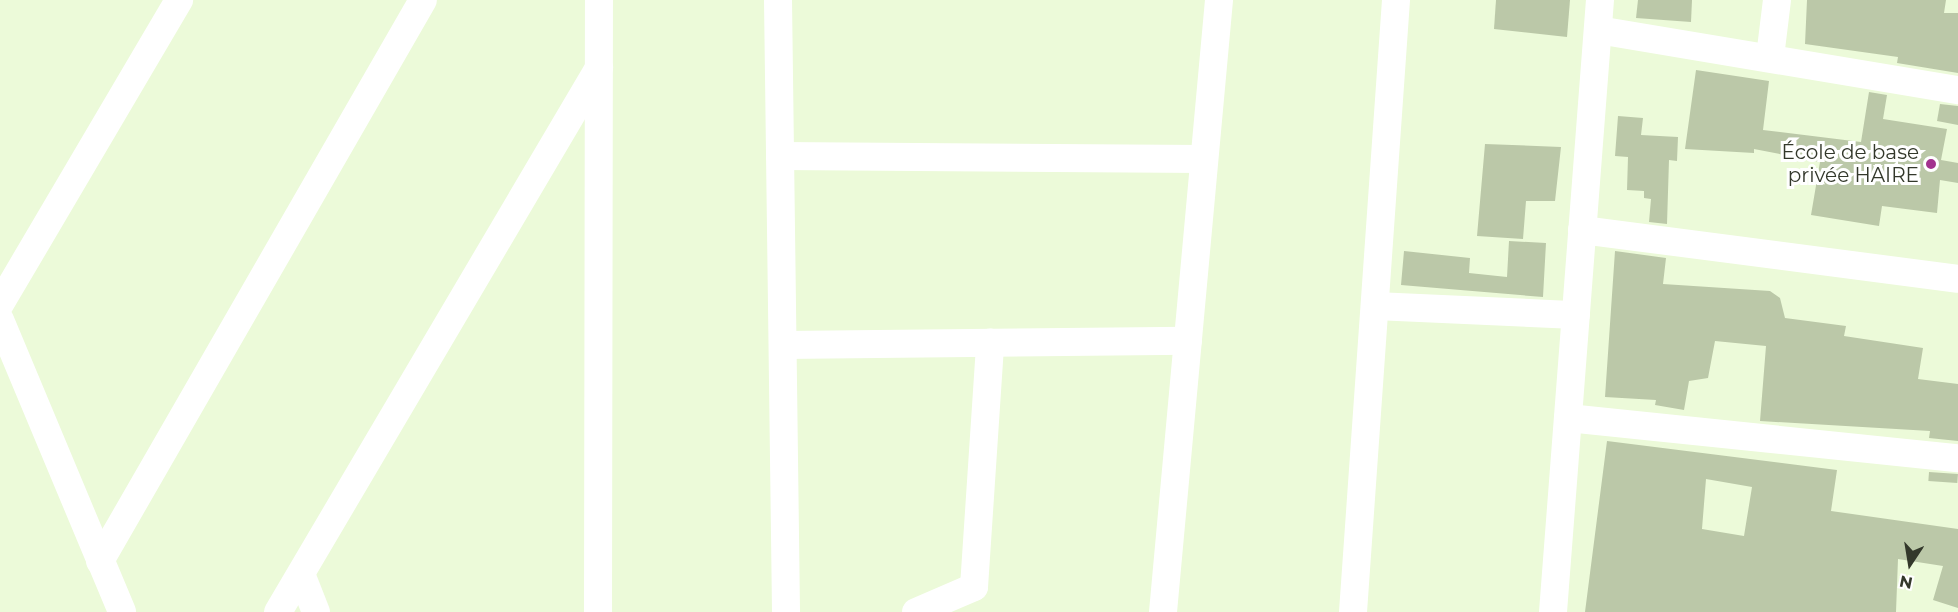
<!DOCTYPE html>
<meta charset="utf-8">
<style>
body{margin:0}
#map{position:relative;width:1958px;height:612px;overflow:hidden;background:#ecfad9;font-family:Montserrat,sans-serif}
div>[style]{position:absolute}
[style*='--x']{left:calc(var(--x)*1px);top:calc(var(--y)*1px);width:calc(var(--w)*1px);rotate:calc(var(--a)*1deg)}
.building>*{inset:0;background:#bbc8a8;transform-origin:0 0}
.street>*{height:28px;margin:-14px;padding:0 14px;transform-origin:14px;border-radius:14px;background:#fff}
.dots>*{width:16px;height:16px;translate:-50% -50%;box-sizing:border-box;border:3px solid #fff;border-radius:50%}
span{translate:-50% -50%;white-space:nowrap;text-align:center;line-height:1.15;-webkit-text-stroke:6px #fff;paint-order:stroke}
.poi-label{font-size:20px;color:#33382b}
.right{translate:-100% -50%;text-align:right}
.north{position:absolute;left:1880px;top:534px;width:60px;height:60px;-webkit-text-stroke:4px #fff;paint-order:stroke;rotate:192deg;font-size:16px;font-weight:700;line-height:24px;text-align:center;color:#33382b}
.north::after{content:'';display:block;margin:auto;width:21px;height:27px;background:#33382b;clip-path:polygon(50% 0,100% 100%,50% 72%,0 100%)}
</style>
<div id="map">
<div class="building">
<div style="clip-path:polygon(1496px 0,1570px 0,1567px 37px,1494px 29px)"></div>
<div style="clip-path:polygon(1638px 0,1692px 0,1691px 22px,1636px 18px)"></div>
<div style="clip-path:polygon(1807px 0,1946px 0,1944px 13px,1958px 13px,1958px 73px,1897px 63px,1898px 57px,1805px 44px)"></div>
<div style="clip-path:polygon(1696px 70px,1769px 81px,1763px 130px,1861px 142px,1869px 92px,1887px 95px,1883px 119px,1947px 129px,1941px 160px,1958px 163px,1958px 183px,1940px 180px,1937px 213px,1882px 206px,1879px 226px,1811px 215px,1820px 162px,1754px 149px,1754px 153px,1685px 149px)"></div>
<div style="clip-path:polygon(1940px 104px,1958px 106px,1958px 125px,1937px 121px)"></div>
<div style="clip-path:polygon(1618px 116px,1643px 118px,1641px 135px,1678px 137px,1677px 161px,1669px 160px,1667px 224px,1649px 222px,1651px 199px,1644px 198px,1644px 191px,1627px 190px,1628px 157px,1615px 156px)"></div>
<div style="clip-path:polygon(1485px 144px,1561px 147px,1555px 201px,1526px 201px,1523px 239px,1477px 236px)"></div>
<div style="clip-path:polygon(1509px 241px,1546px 243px,1543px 297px,1401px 285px,1404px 251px,1470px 258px,1469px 273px,1507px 277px)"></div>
<div style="clip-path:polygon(1615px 251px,1666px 258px,1663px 284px,1770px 291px,1780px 298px,1785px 318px,1846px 326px,1844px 336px,1923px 348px,1918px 379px,1958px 384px,1958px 441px,1929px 438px,1930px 431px,1760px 421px,1766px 346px,1715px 341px,1708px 378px,1689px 381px,1684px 410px,1655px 405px,1656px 400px,1605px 397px)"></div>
<div style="clip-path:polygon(evenodd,1607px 441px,1837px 470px,1831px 511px,1958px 529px,1958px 608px,1933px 600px,1943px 566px,1898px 559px,1896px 612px,1585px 612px,1607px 441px,1706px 479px,1752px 487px,1744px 536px,1702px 529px,1706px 479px)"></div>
<div style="left:1929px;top:472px;width:29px;height:9px;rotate:4deg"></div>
</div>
<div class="street">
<div style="--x:778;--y:0;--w:612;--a:89.25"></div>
<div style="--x:1598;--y:30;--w:365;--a:9.5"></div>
<div style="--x:1770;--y:57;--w:57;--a:-83"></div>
<div style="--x:780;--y:156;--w:424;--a:0.4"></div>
<div style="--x:1582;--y:230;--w:379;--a:7.4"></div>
<div style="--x:0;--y:304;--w:353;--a:-59.5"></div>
<div style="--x:1375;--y:306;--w:201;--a:2.6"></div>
<div style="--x:0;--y:320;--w:316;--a:67.3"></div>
<div style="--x:783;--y:345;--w:405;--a:-0.6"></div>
<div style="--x:1568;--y:418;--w:392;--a:5.9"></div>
<div style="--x:100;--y:561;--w:647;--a:-60.07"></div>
<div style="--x:301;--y:574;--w:41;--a:68.5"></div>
<div style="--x:278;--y:612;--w:632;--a:-59.46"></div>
<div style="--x:598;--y:612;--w:612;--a:-89.91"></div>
<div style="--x:916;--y:612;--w:63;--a:-23.3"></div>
<div style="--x:974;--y:587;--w:245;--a:-86.2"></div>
<div style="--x:1163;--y:612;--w:615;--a:-84.77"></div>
<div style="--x:1353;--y:612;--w:614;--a:-85.98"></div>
<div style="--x:1553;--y:612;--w:614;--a:-85.61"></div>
</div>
<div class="dots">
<div style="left:1931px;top:164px;background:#a3328f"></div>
</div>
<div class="poi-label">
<span class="right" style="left:1919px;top:164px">École de base<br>privée HAIRE</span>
</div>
<div class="north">N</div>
</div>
